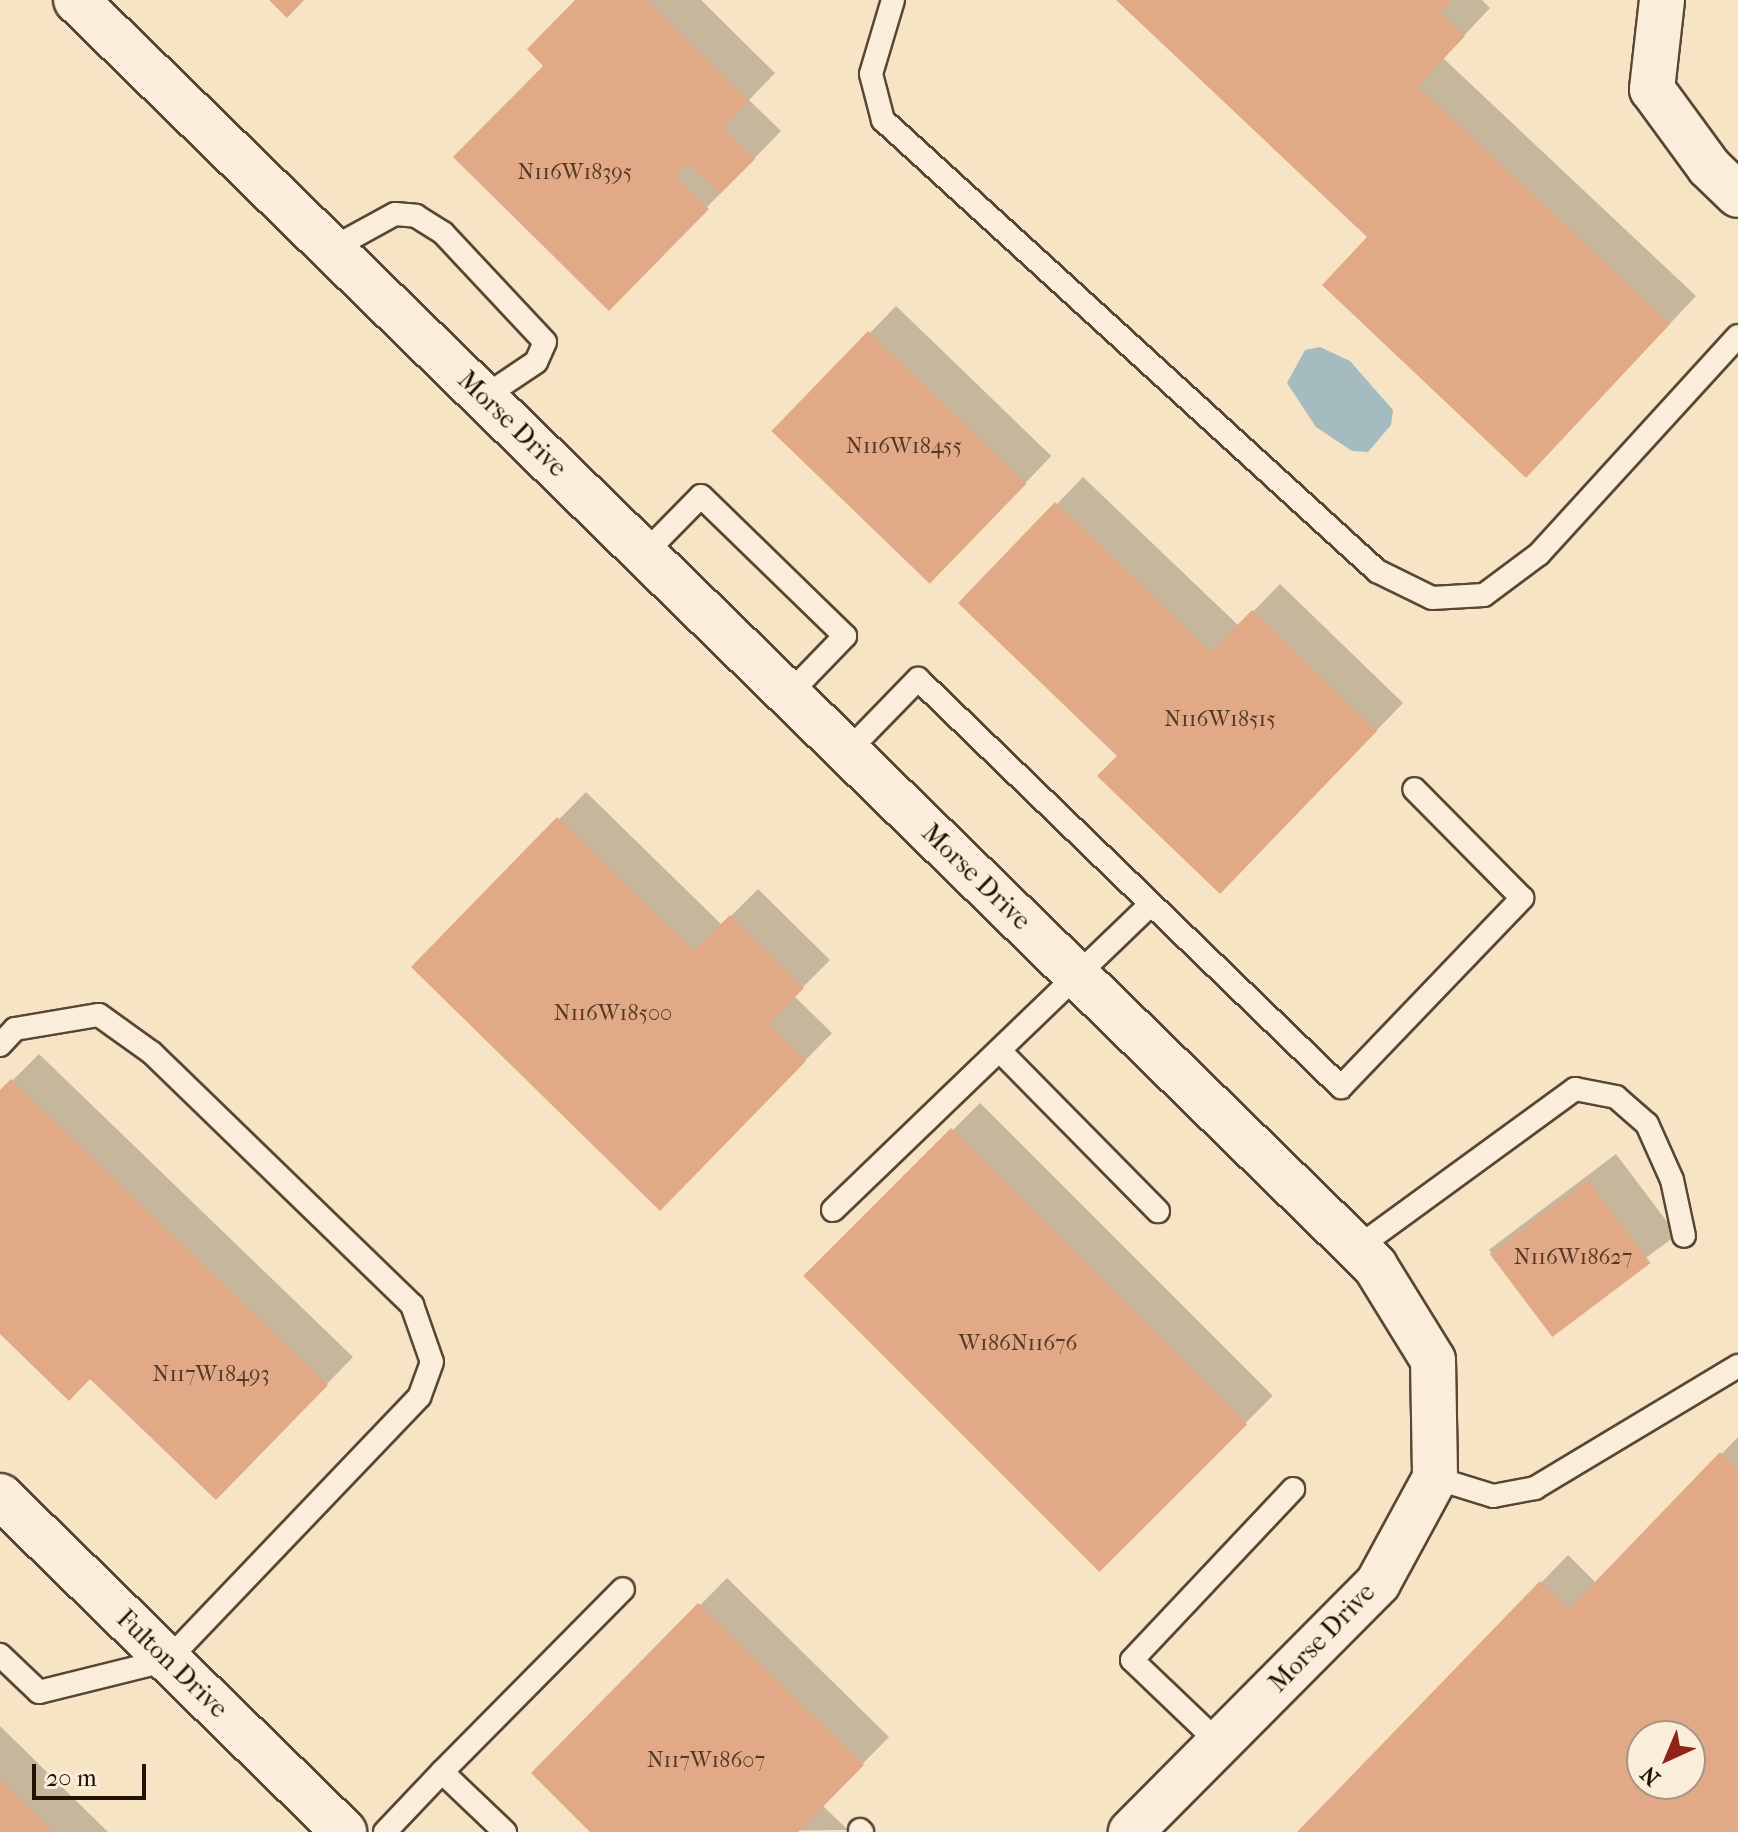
<!DOCTYPE html>
<style>
body{margin:0}
#map{position:relative;width:1738px;height:1832px;overflow:hidden;background:#f7e4c4;font-family:"IM FELL French Canon",serif}
div>[style]{position:absolute}
[style*='--x']{left:calc(var(--x)*1px);top:calc(var(--y)*1px);width:calc(var(--w)*1px);rotate:calc(var(--a)*1deg)}
.water>*{inset:0;background:#a4bbc0}
.shadow>*{inset:0;background:#0003;transform-origin:0 0}
.building>*{inset:0;background:#e2a987;transform-origin:0 0}
.roads{filter:drop-shadow(2px 0 #574734) drop-shadow(-2px 0 #574734) drop-shadow(0 2px #574734) drop-shadow(0 -2px #574734)}
.service>*{height:22px;margin:-11px;padding:0 11px;transform-origin:11px;border-radius:11px;background:#faedd9}
.minor>*{height:44px;margin:-22px;padding:0 22px;transform-origin:22px;border-radius:22px;background:#faedd9}
span{translate:-50% -50%;white-space:nowrap;text-align:center;line-height:1.15;-webkit-text-stroke:8px #faedd9;paint-order:stroke}
.number-label{font-size:22px;color:#523825}
.number-label span{-webkit-text-stroke-width:0}
.street-label{font-size:26px;color:#221304}
.north{position:absolute;left:1626px;top:1720px;width:80px;height:80px;box-sizing:border-box;background:#faedd9;border:2px solid #a49684;border-radius:50%;rotate:224deg;font-size:22px;font-weight:700;line-height:32px;text-align:center;color:#221304}
.north::after{content:'';display:block;margin:auto;width:28px;height:36px;background:#8f2418;clip-path:polygon(50% 0,100% 100%,50% 72%,0 100%)}
.scale{position:absolute;left:32px;top:1764px;width:114px;height:36px;box-sizing:border-box;border:4px solid #221304;border-top:0;padding-left:10px;font-size:24px;line-height:28px;white-space:nowrap;color:#221304;-webkit-text-stroke:6px #faedd9;paint-order:stroke}
</style>
<div id="map">
<div class="water">
<div style="clip-path:polygon(1320px 347px,1350px 361px,1393px 410px,1391px 425px,1368px 452px,1352px 451px,1316px 427px,1287px 383px,1305px 350px)"></div>
</div>
<div class="shadow">
<div style="clip-path:polygon(578px 0,701px 0,775px 73px,749px 100px,781px 131px,609px 308px,546px 66px)"></div>
<div style="clip-path:polygon(1119px 0,1482px 0,1490px 8px,1443px 58px,1696px 296px,1553px 448px,1369px 237px)"></div>
<div style="left:896px;top:306px;width:216px;height:175px;rotate:44deg"></div>
<div style="clip-path:polygon(1083px 477px,1239px 626px,1280px 584px,1403px 703px,1247px 865px,1120px 756px,1057px 504px)"></div>
<div style="clip-path:polygon(586px 792px,722px 925px,758px 889px,830px 960px,794px 996px,832px 1033px,687px 1181px,414px 967px)"></div>
<div style="clip-path:polygon(39px 1054px,353px 1357px,243px 1471px,91px 1376px,0 1331px,0 1093px)"></div>
<div style="left:980px;top:1103px;width:414px;height:245px;rotate:45deg"></div>
<div style="left:1616px;top:1154px;width:101px;height:159px;rotate:53deg"></div>
<div style="clip-path:polygon(evenodd,1738px 1437px,1738px 1832px,1300px 1832px,1568px 1555px,1596px 1583px,1738px 1437px,1642px 1736px,1690px 1736px,1690px 1784px,1642px 1784px,1642px 1736px)"></div>
<div style="clip-path:polygon(727px 1578px,889px 1737px,822px 1805px,848px 1830px,593px 1832px,534px 1773px)"></div>
<div style="clip-path:polygon(0 1726px,108px 1832px,0 1832px)"></div>
</div>
<div class="building">
<div style="clip-path:polygon(269px 0,304px 0,287px 18px)"></div>
<div style="clip-path:polygon(575px 0,647px 0,749px 101px,723px 128px,755px 159px,720px 194px,688px 163px,675px 176px,709px 209px,609px 311px,453px 157px,543px 66px,527px 49px)"></div>
<div style="clip-path:polygon(1116px 0,1451px 0,1440px 12px,1465px 36px,1418px 86px,1670px 324px,1526px 478px,1322px 285px,1367px 237px)"></div>
<div style="left:868px;top:331px;width:220px;height:139px;rotate:44deg"></div>
<div style="clip-path:polygon(1055px 502px,1211px 652px,1252px 610px,1377px 731px,1220px 894px,1097px 776px,1117px 756px,958px 603px)"></div>
<div style="clip-path:polygon(557px 817px,694px 951px,730px 915px,804px 988px,769px 1024px,806px 1061px,660px 1211px,411px 967px)"></div>
<div style="clip-path:polygon(11px 1079px,328px 1385px,216px 1500px,90px 1379px,69px 1401px,0 1334px,0 1090px)"></div>
<div style="left:951px;top:1128px;width:419px;height:209px;rotate:45deg"></div>
<div style="left:1588px;top:1180px;width:104px;height:123px;rotate:53deg"></div>
<div style="clip-path:polygon(evenodd,1720px 1452px,1738px 1470px,1738px 1832px,1297px 1832px,1540px 1581px,1569px 1609px,1720px 1452px,1642px 1736px,1690px 1736px,1690px 1784px,1642px 1784px,1642px 1736px)"></div>
<div style="clip-path:polygon(698px 1603px,864px 1765px,798px 1832px,590px 1832px,531px 1773px)"></div>
<div style="clip-path:polygon(0 1779px,54px 1832px,0 1832px)"></div>
</div>
<div class="roads">
<div class="service">
<div style="--x:893;--y:0;--w:77;--a:106.6"></div>
<div style="--x:871;--y:74;--w:48;--a:75.4"></div>
<div style="--x:883;--y:120;--w:669;--a:42.39"></div>
<div style="--x:1377;--y:571;--w:61;--a:26.1"></div>
<div style="--x:1432;--y:598;--w:52;--a:-3.3"></div>
<div style="--x:1484;--y:595;--w:69;--a:-36.7"></div>
<div style="--x:1539;--y:554;--w:295;--a:-47.6"></div>
<div style="--x:331;--y:249;--w:73;--a:-28.7"></div>
<div style="--x:395;--y:214;--w:21;--a:5"></div>
<div style="--x:416;--y:216;--w:32;--a:32"></div>
<div style="--x:443;--y:233;--w:149;--a:46.9"></div>
<div style="--x:545;--y:342;--w:22;--a:114"></div>
<div style="--x:536;--y:362;--w:63;--a:146.1"></div>
<div style="--x:644;--y:554;--w:81;--a:-45.5"></div>
<div style="--x:701;--y:496;--w:201;--a:44.2"></div>
<div style="--x:845;--y:636;--w:82;--a:134"></div>
<div style="--x:847;--y:752;--w:102;--a:-45.8"></div>
<div style="--x:918;--y:679;--w:588;--a:43.97"></div>
<div style="--x:1341;--y:1087;--w:262;--a:-46.2"></div>
<div style="--x:1522;--y:898;--w:153;--a:-134.7"></div>
<div style="--x:0;--y:1045;--w:22;--a:-47"></div>
<div style="--x:15;--y:1029;--w:85;--a:-9.5"></div>
<div style="--x:99;--y:1015;--w:65;--a:35.6"></div>
<div style="--x:152;--y:1053;--w:362;--a:44.1"></div>
<div style="--x:412;--y:1305;--w:60;--a:70.7"></div>
<div style="--x:432;--y:1362;--w:37;--a:110"></div>
<div style="--x:419;--y:1397;--w:364;--a:133.7"></div>
<div style="--x:168;--y:1660;--w:133;--a:166.1"></div>
<div style="--x:39;--y:1692;--w:54;--a:-136.5"></div>
<div style="--x:1000;--y:1051;--w:225;--a:45.4"></div>
<div style="--x:833;--y:1210;--w:437;--a:-43.9"></div>
<div style="--x:1357;--y:1248;--w:270;--a:-36.1"></div>
<div style="--x:1575;--y:1089;--w:42;--a:11"></div>
<div style="--x:1616;--y:1097;--w:41;--a:41.1"></div>
<div style="--x:1647;--y:1124;--w:61;--a:65.9"></div>
<div style="--x:1672;--y:1180;--w:57;--a:77.9"></div>
<div style="--x:1435;--y:1478;--w:61;--a:17.2"></div>
<div style="--x:1493;--y:1496;--w:43;--a:-10.8"></div>
<div style="--x:1535;--y:1488;--w:237;--a:-31"></div>
<div style="--x:1219;--y:1743;--w:120;--a:-136.3"></div>
<div style="--x:1132;--y:1660;--w:235;--a:-46.7"></div>
<div style="--x:860;--y:1830;--w:3;--a:45"></div>
<div style="--x:385;--y:1832;--w:83;--a:-46.5"></div>
<div style="--x:505;--y:1832;--w:87;--a:-136.4"></div>
<div style="--x:442;--y:1772;--w:257;--a:-45.3"></div>
</div>
<div class="minor">
<div style="--x:76;--y:0;--w:1814;--a:44.26"></div>
<div style="--x:1375;--y:1266;--w:110;--a:58.3"></div>
<div style="--x:1433;--y:1360;--w:118;--a:89"></div>
<div style="--x:1435;--y:1478;--w:119;--a:118.5"></div>
<div style="--x:1378;--y:1583;--w:351;--a:134.8"></div>
<div style="--x:1662;--y:0;--w:90;--a:96.4"></div>
<div style="--x:1652;--y:89;--w:97;--a:53.8"></div>
<div style="--x:1709;--y:167;--w:40;--a:44"></div>
<div style="--x:0;--y:1496;--w:481;--a:44.3"></div>
</div>
</div>
<div class="number-label">
<span style="left:575px;top:173px">N116W18395</span>
<span style="left:904px;top:447px">N116W18455</span>
<span style="left:1220px;top:720px">N116W18515</span>
<span style="left:613px;top:1014px">N116W18500</span>
<span style="left:1573px;top:1258px">N116W18627</span>
<span style="left:1018px;top:1344px">W186N11676</span>
<span style="left:211px;top:1375px">N117W18493</span>
<span style="left:706px;top:1761px">N117W18607</span>
</div>
<div class="street-label">
<span style="left:512px;top:424px;rotate:44deg">Morse Drive</span>
<span style="left:976px;top:877px;rotate:44deg">Morse Drive</span>
<span style="left:1322px;top:1638px;rotate:-46deg">Morse Drive</span>
<span style="left:172px;top:1664px;rotate:44deg">Fulton Drive</span>
</div>
<div class="north">N</div>
<div class="scale">20 m</div>
</div>
